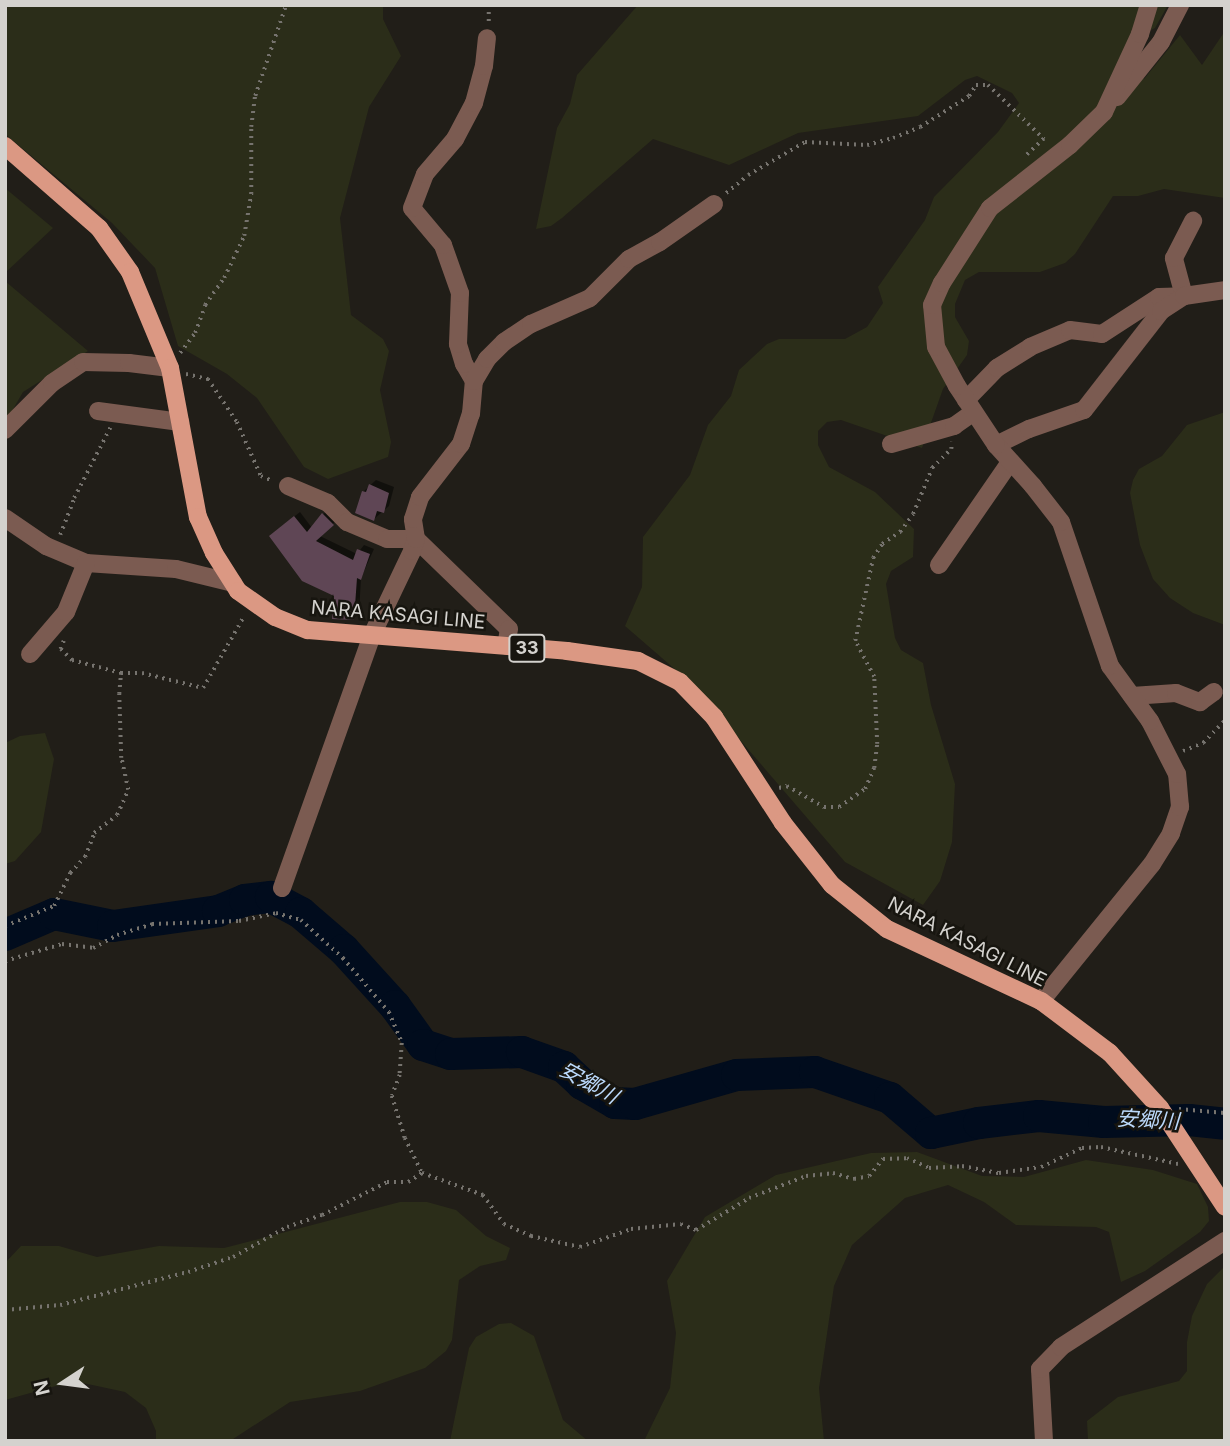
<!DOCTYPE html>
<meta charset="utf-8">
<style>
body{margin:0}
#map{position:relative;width:1230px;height:1446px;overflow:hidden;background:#211e18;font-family:Inter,"Noto Sans JP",sans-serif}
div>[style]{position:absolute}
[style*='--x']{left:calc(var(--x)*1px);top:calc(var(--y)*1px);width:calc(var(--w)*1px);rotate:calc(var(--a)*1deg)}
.green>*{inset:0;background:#2b2d19}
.shadow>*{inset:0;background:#0007}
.river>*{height:32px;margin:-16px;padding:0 16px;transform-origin:16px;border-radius:16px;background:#010c1d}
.building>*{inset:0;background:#5f4655}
.path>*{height:3.5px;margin-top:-1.75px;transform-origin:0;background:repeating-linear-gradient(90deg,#76736e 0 2px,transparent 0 7px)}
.minor>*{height:18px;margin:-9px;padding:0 9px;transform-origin:9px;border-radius:9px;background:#7b5b51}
.major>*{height:18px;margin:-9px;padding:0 9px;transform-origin:9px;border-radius:9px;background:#db9883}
span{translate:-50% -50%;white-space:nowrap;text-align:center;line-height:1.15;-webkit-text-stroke:5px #17150f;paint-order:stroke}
.shield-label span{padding:2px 5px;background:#17150f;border:2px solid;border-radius:5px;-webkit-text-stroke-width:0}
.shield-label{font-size:18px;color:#d4d2ce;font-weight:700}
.street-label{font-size:19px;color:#d4d2ce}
.water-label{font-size:21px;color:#bbd9fb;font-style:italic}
.frame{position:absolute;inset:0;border:7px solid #d4d2ce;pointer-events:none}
.north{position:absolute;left:28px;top:1348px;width:70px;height:70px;-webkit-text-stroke:5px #17150f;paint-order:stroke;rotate:257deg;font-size:19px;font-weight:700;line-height:28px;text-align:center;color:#d4d2ce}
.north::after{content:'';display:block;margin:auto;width:24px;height:32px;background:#d4d2ce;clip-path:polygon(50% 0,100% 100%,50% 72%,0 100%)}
</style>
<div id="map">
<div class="green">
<div style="clip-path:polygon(5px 5px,383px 5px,383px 19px,401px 56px,369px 107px,340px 218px,351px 315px,383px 339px,389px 351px,380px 390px,391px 442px,388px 457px,328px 479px,304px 467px,257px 398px,227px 374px,178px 346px,155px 268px,112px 223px,5px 134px)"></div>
<div style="clip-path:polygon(638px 5px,1168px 5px,1155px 28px,1130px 41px,1144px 79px,1180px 35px,1202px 65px,1225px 31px,1225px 198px,1164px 189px,1138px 196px,1113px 196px,1075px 254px,1065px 263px,1040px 272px,979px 272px,965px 280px,955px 304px,955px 317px,969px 341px,967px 355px,943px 389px,922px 448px,841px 420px,827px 422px,818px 431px,818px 445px,829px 467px,875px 492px,914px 529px,913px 557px,891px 571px,886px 584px,895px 638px,901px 650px,923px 663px,931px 705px,955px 784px,952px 842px,940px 881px,923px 905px,845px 862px,692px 684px,625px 626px,642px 587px,643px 537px,690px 475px,708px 425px,731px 396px,739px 370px,767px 344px,779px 339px,845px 339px,867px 327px,883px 303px,878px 287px,925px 220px,934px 197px,998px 132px,1019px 103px,1012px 93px,977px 76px,965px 80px,918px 116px,798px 133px,729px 165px,653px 139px,562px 218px,551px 226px,536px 229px,557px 128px,570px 104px,577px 75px)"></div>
<div style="clip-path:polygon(5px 188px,53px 228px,5px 273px)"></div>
<div style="clip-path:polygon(5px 281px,88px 351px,23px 392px,5px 423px)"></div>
<div style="clip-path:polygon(1225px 412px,1225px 625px,1193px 613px,1170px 598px,1153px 579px,1140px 545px,1130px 493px,1133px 480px,1139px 469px,1162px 456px,1187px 425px)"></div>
<div style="clip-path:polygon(45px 733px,54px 759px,41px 832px,15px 861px,5px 864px,5px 743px,20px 736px)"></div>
<div style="clip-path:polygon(917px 1152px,982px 1176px,1024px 1177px,1086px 1160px,1153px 1170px,1197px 1184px,1208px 1207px,1209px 1221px,1200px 1232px,1145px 1271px,1121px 1282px,1109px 1232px,1096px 1227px,1016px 1225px,984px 1202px,948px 1185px,905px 1198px,852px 1245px,834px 1286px,819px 1388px,824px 1441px,644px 1441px,670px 1388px,676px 1333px,667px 1281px,705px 1217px,776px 1175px,871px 1153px)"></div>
<div style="clip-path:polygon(400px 1202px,427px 1202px,456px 1210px,486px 1236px,510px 1248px,506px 1260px,480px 1266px,459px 1280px,452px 1340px,446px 1351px,425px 1368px,360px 1391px,290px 1402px,230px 1441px,156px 1441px,156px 1431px,146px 1408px,125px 1392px,83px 1383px,56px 1386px,5px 1400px,5px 1263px,21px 1246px,59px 1246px,97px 1257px,159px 1246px,224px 1248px)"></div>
<div style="clip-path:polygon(1225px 1266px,1225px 1441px,1088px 1441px,1087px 1421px,1118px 1397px,1179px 1381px,1187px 1371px,1187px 1342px,1192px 1316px,1207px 1284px)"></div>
<div style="clip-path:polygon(511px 1323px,534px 1336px,563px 1420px,588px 1441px,450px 1441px,469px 1348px,476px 1337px,499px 1324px)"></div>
</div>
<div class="shadow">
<div style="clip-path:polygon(376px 480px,394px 487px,389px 506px,374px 519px,363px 492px)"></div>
<div style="clip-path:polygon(328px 509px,338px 519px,320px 536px,357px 554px,364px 545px,374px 549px,361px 578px,359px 613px,354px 618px,276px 531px,300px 512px,312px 528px)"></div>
</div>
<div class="river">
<div style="--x:5;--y:935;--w:53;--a:-23.2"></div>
<div style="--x:54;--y:914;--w:60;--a:11.5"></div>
<div style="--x:113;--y:926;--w:106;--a:-8.1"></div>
<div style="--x:218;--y:911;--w:29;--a:-22"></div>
<div style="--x:245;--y:900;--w:26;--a:-7"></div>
<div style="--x:271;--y:897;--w:34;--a:28"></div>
<div style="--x:301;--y:913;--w:57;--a:40.7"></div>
<div style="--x:344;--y:950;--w:76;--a:47.7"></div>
<div style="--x:395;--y:1006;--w:48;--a:54.3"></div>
<div style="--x:423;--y:1045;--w:29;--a:18"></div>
<div style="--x:451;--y:1054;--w:71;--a:-1.6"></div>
<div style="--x:522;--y:1052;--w:45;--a:19.7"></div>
<div style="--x:564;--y:1067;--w:25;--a:43"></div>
<div style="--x:582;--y:1084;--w:38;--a:30"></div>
<div style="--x:615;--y:1103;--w:20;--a:3"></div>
<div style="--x:635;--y:1104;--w:106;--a:-15.9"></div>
<div style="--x:737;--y:1075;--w:78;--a:-2.2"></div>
<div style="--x:815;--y:1072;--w:79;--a:19.1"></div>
<div style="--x:890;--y:1098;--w:54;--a:40.5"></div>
<div style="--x:931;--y:1133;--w:49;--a:-11.8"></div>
<div style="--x:979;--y:1123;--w:60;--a:-6.7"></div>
<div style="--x:1039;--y:1116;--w:65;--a:5.3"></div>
<div style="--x:1104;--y:1122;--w:85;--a:-1.3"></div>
<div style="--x:1189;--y:1120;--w:36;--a:6"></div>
</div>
<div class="building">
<div style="clip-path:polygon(369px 484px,389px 493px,384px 513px,377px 511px,374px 521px,355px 513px,362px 491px,366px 492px)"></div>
<div style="clip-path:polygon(322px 513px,334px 525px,316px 541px,353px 560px,357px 549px,370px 554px,361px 580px,357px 578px,354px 620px,332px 619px,334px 596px,302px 581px,269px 536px,294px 516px,307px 532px)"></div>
</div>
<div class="path">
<div style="--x:489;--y:5;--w:18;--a:90"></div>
<div style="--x:726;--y:193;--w:28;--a:-39"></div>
<div style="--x:748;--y:175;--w:66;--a:-30.1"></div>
<div style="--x:805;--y:142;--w:62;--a:2.8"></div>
<div style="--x:867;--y:145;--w:27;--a:-15"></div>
<div style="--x:893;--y:138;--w:29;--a:-22"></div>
<div style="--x:920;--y:127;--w:58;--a:-32.3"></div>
<div style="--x:969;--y:96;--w:13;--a:-58"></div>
<div style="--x:976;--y:85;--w:12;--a:0"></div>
<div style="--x:988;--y:85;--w:78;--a:44"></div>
<div style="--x:1044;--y:139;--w:25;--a:137"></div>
<div style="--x:180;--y:353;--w:25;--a:-53"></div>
<div style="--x:195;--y:333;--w:30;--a:-70"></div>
<div style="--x:205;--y:305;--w:33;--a:-55"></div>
<div style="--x:224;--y:278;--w:47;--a:-64.5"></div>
<div style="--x:244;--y:236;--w:43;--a:-80.5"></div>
<div style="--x:251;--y:194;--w:67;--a:-90"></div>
<div style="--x:251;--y:127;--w:31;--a:-83"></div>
<div style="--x:255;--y:96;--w:96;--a:-71.2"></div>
<div style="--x:186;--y:374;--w:23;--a:13"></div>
<div style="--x:208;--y:379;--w:52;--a:56"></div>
<div style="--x:237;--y:422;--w:59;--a:66"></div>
<div style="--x:261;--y:476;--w:13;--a:23"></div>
<div style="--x:60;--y:535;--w:40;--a:-69"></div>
<div style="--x:74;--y:498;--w:79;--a:-62.8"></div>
<div style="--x:64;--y:641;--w:9;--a:111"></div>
<div style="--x:61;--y:649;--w:16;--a:45"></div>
<div style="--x:72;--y:660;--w:51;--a:14.9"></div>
<div style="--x:1183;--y:751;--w:22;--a:-22"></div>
<div style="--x:1203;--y:743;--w:32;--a:-46"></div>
<div style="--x:779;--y:788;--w:8;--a:-14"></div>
<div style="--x:787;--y:786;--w:43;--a:29.6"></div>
<div style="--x:824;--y:807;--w:15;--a:0"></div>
<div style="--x:839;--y:807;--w:32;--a:-35"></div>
<div style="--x:865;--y:789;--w:23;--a:-67"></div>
<div style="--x:874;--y:768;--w:24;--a:-83"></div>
<div style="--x:877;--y:744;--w:67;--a:-92.6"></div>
<div style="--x:874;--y:677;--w:41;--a:-117.8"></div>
<div style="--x:855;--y:641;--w:85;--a:-77.8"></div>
<div style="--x:873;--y:558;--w:17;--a:-57"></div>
<div style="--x:882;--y:544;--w:22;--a:-34"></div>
<div style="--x:900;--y:532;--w:22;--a:-54"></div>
<div style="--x:913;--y:514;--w:50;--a:-67.6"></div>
<div style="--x:932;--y:468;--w:27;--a:-45"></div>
<div style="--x:951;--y:449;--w:7;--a:-82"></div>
<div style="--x:5;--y:926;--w:53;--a:-22.2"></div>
<div style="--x:54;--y:906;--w:37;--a:-64"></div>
<div style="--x:70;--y:873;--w:22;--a:-47"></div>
<div style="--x:85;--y:857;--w:26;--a:-69"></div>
<div style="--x:94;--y:833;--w:29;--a:-38"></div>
<div style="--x:117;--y:815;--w:27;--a:-66"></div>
<div style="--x:128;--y:790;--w:33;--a:-102"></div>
<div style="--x:121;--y:758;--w:64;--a:-91.8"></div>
<div style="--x:119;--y:694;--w:21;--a:-85"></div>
<div style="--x:121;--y:673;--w:21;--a:0"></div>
<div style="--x:142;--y:673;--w:63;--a:13.8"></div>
<div style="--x:203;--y:688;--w:83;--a:-60.3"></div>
<div style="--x:5;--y:961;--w:59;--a:-16.6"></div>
<div style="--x:62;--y:944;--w:31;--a:7"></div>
<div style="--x:93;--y:948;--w:27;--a:-28"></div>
<div style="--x:117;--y:935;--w:37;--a:-17"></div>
<div style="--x:152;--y:924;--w:87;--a:-2"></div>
<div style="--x:239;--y:921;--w:38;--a:-12"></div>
<div style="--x:276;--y:913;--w:26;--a:16"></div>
<div style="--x:301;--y:920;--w:57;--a:42.1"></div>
<div style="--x:343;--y:958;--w:71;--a:49.6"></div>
<div style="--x:389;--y:1012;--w:34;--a:67"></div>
<div style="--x:402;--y:1043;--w:32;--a:94"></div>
<div style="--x:400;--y:1075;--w:22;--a:111"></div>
<div style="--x:392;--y:1096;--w:44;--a:72.8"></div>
<div style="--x:405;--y:1138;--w:39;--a:64"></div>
<div style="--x:1179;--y:1109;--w:46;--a:5"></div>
<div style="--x:5;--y:1310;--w:55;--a:-5.2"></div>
<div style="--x:60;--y:1305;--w:132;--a:-14.5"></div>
<div style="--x:188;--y:1272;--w:47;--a:-18.4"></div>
<div style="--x:233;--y:1257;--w:62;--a:-29.1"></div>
<div style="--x:287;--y:1227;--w:37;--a:-19"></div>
<div style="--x:322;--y:1215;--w:73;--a:-26.9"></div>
<div style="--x:387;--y:1182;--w:21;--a:0"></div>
<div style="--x:408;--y:1182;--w:17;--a:-33"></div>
<div style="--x:422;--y:1173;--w:65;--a:19.8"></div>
<div style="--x:483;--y:1195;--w:36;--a:54"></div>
<div style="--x:504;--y:1224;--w:30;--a:24"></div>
<div style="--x:531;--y:1236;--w:50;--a:12.7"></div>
<div style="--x:580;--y:1247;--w:54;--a:-19.4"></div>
<div style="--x:631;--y:1229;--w:50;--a:-5.7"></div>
<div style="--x:681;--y:1224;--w:16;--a:22"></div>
<div style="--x:696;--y:1230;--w:62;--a:-31.1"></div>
<div style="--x:749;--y:1198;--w:61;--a:-21.1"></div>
<div style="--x:806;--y:1176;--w:27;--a:-6"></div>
<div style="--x:833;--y:1173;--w:22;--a:16"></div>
<div style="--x:854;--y:1179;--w:15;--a:-11"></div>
<div style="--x:869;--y:1176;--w:22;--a:-51"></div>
<div style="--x:883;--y:1159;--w:24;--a:-2"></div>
<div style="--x:907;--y:1158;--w:24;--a:24"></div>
<div style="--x:929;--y:1168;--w:33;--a:-3"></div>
<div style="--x:962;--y:1166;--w:38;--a:11"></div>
<div style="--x:999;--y:1173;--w:42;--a:-8.1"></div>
<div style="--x:1041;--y:1167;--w:45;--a:-24.9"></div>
<div style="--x:1082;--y:1148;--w:19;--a:-3"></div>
<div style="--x:1101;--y:1147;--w:79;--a:12.4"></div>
</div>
<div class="minor">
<div style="--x:1117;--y:97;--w:70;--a:-51.3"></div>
<div style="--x:1161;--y:42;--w:42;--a:-62.8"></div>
<div style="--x:474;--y:381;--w:20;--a:-120"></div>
<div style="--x:464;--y:364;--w:21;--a:-107"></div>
<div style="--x:458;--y:344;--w:51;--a:-87.8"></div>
<div style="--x:460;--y:293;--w:51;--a:-109.5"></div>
<div style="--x:443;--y:245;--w:48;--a:-130"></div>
<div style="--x:412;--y:208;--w:36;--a:-69"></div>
<div style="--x:425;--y:174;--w:46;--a:-49.4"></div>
<div style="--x:455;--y:139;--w:41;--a:-62.2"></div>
<div style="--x:474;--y:103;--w:38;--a:-75"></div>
<div style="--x:484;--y:66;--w:28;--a:-84"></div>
<div style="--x:966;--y:400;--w:45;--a:-45.9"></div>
<div style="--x:997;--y:368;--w:39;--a:-32"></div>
<div style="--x:1030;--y:347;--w:43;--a:-23"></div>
<div style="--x:1070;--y:330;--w:32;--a:7"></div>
<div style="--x:1102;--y:334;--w:68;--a:-33"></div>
<div style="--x:1159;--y:297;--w:25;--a:-2"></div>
<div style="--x:1184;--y:296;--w:39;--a:-105"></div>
<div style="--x:1174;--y:258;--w:42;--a:-62.8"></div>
<div style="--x:98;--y:411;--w:83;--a:7.6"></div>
<div style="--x:5;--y:430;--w:66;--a:-45"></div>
<div style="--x:52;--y:383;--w:37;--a:-34"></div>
<div style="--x:83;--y:362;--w:46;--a:1.2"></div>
<div style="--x:129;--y:363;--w:41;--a:7"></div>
<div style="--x:891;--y:444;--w:66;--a:-15.9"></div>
<div style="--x:954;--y:426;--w:24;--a:-35"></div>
<div style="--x:996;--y:445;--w:37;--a:-26"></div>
<div style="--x:1029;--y:429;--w:58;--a:-19.1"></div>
<div style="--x:1084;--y:410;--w:125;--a:-52.1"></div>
<div style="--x:1161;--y:311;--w:27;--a:-33"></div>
<div style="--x:1184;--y:296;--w:41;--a:-8.3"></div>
<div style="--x:288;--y:486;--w:43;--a:23"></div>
<div style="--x:328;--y:503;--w:27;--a:45"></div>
<div style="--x:347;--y:522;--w:43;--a:23"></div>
<div style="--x:387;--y:539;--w:29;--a:0"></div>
<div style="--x:416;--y:539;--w:129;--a:44.1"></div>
<div style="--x:509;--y:629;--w:17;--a:100"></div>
<div style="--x:5;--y:518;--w:50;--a:34.3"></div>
<div style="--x:46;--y:546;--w:43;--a:23"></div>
<div style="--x:86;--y:563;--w:90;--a:3.8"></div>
<div style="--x:176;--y:569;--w:59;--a:13.8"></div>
<div style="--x:939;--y:565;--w:125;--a:-55.4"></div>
<div style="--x:30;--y:654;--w:55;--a:-49.4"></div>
<div style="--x:66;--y:612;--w:53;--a:-67.8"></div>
<div style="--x:1132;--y:696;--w:44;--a:-3.9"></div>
<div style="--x:1176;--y:693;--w:26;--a:21"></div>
<div style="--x:1200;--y:702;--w:17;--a:-36"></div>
<div style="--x:282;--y:888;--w:269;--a:-70.4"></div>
<div style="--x:372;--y:635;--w:93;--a:-64.5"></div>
<div style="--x:412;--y:551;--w:13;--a:-72"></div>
<div style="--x:416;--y:539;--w:20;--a:-99"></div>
<div style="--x:413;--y:519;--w:23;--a:-72"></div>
<div style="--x:420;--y:497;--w:67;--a:-52.3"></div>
<div style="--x:461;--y:444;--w:32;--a:-72"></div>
<div style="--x:471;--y:414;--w:33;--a:-85"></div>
<div style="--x:474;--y:381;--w:26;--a:-59"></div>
<div style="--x:487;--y:359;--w:24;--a:-45"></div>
<div style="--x:504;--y:342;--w:32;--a:-34"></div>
<div style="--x:531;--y:324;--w:64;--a:-23.8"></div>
<div style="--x:590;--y:298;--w:55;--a:-45"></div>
<div style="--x:629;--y:259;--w:35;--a:-29"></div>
<div style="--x:660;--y:242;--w:66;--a:-35.1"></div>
<div style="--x:1041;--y:1001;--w:176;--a:-51"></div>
<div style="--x:1152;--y:864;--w:36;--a:-58"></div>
<div style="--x:1171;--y:833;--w:28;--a:-71"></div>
<div style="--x:1180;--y:807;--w:33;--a:-95"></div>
<div style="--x:1177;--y:774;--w:59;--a:-117"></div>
<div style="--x:1150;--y:721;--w:68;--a:-126"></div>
<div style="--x:1110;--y:666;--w:152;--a:-108.8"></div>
<div style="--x:1061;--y:522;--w:46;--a:-127.9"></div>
<div style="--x:1033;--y:486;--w:55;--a:-132.1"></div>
<div style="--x:996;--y:445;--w:71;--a:-123.5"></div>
<div style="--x:957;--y:386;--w:44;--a:-118.3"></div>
<div style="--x:936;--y:347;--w:42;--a:-95.4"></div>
<div style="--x:932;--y:305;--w:24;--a:-66"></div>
<div style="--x:942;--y:283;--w:89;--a:-57.4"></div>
<div style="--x:990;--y:208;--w:102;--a:-38.2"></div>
<div style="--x:1070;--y:145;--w:47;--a:-44.1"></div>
<div style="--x:1104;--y:112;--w:86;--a:-65.2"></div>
<div style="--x:1140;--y:34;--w:30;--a:-73"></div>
<div style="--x:1044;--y:1441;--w:72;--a:-93.2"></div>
<div style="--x:1040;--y:1369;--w:30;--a:-46"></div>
<div style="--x:1061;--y:1347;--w:195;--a:-32.9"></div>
</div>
<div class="major">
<div style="--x:5;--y:146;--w:125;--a:41.1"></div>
<div style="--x:99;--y:228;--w:54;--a:54.8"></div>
<div style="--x:130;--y:272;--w:104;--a:67.4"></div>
<div style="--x:170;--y:368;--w:152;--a:79.4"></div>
<div style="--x:198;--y:517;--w:39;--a:66"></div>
<div style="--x:214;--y:553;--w:45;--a:57.7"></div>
<div style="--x:238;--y:591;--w:45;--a:35.1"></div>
<div style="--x:275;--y:617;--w:35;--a:22"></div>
<div style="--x:308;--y:630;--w:260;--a:4.6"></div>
<div style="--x:567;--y:651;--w:72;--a:8"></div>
<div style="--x:638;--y:661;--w:47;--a:26.6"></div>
<div style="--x:680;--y:682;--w:49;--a:45.8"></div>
<div style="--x:714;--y:717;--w:126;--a:56.9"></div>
<div style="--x:783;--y:823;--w:79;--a:51.7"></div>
<div style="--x:832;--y:885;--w:70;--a:38.7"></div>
<div style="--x:887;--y:929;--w:170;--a:25.1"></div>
<div style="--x:1041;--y:1001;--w:86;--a:37"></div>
<div style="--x:1110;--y:1053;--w:74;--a:47.7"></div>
<div style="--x:1160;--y:1108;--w:118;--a:56.7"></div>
</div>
<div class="shield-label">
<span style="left:527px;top:648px">33</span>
</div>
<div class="street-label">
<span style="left:398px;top:615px;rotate:5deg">NARA KASAGI LINE</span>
<span style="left:967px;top:942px;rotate:27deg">NARA KASAGI LINE</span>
</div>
<div class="water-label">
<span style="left:589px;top:1083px;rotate:29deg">安郷川</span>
<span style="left:1148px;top:1120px;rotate:3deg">安郷川</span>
</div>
<div class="frame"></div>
<div class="north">N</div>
</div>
